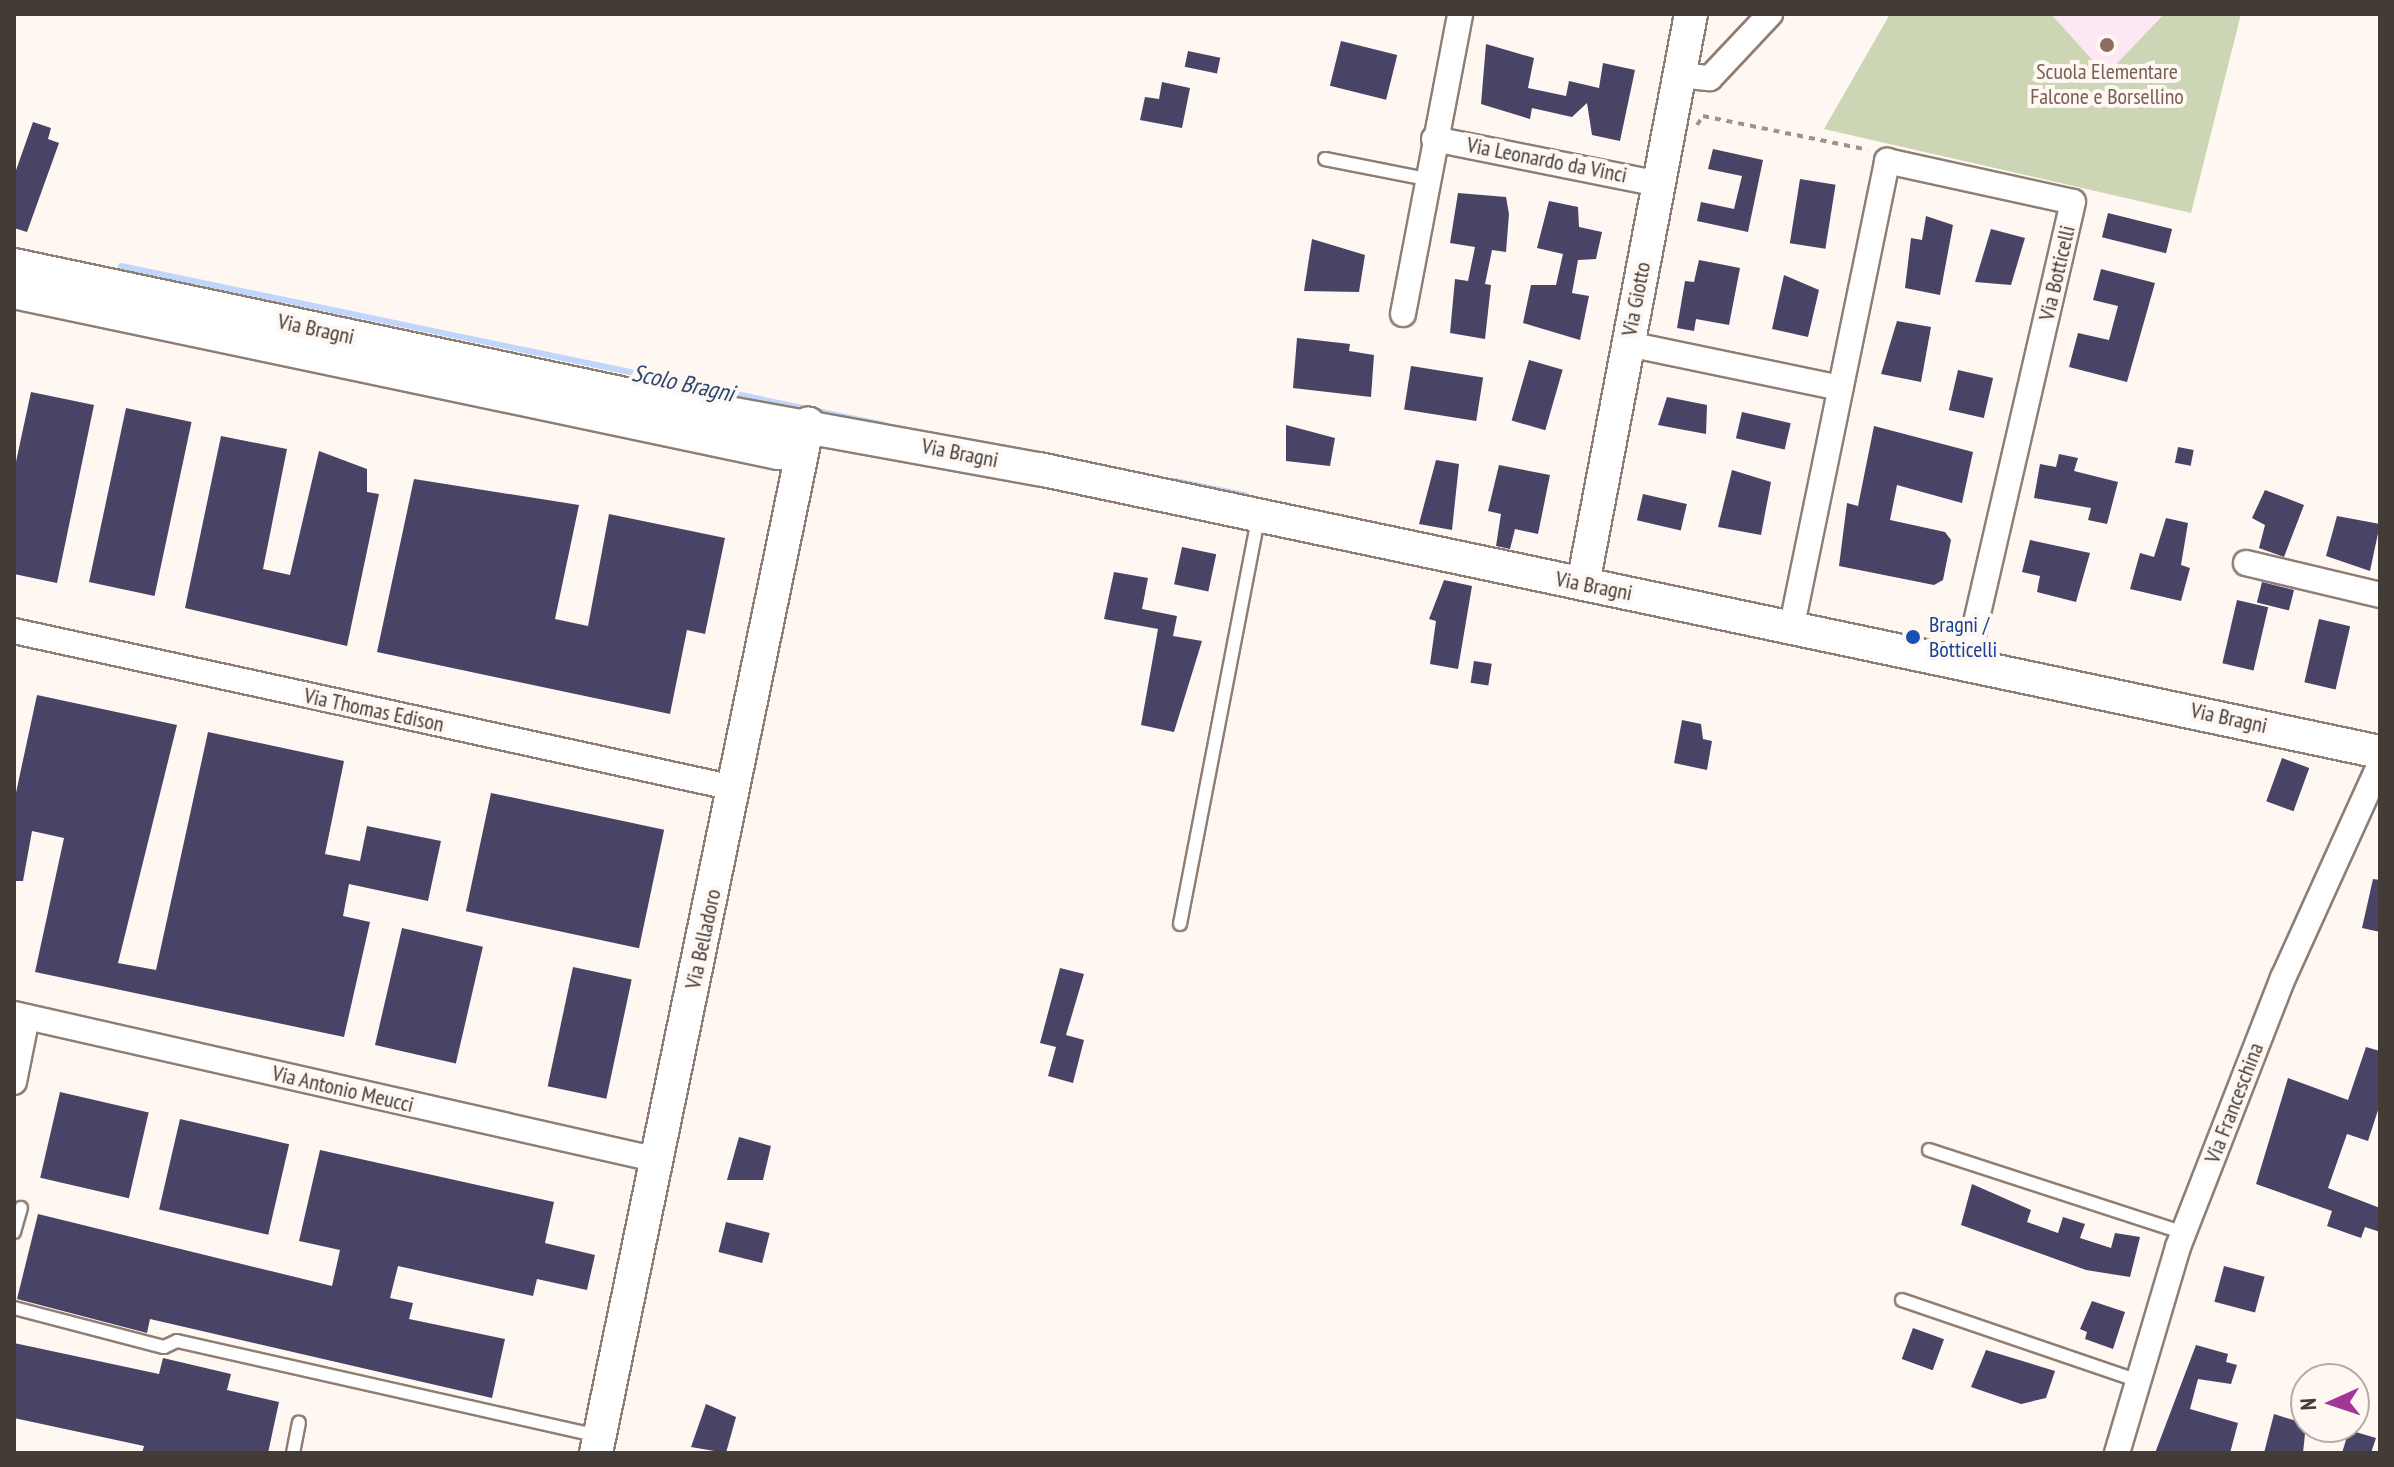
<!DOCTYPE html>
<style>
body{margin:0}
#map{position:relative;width:2394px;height:1467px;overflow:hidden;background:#fef7f2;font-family:"PT Sans Narrow",sans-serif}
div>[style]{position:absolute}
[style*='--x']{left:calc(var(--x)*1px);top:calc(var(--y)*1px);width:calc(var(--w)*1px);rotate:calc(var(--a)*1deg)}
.education>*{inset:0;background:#fde7f4}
.green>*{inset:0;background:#ccd6b5}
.stream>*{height:6px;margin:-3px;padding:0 3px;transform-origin:3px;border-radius:3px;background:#c0d7fb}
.building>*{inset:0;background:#494466;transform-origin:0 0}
.path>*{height:4px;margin-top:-2px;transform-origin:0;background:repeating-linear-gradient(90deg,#99928d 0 6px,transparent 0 12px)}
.roads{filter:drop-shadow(2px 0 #8e7e73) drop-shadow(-2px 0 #8e7e73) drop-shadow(0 2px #8e7e73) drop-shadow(0 -2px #8e7e73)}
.lane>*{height:12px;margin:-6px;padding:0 6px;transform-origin:6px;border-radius:6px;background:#fff}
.street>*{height:24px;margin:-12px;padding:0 12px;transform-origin:12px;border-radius:12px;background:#fff}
.secondary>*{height:32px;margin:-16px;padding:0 16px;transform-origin:16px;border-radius:16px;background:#fff}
.dots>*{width:22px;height:22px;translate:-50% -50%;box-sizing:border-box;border:4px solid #fef7f2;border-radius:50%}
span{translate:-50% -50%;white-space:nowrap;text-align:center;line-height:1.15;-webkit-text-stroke:8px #fef7f2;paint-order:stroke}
.education-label{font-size:22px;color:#785e54}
.street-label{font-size:22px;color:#423b36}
.transit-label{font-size:22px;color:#164399}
.left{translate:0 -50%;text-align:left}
.water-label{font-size:24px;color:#2b4775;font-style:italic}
.frame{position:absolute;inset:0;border:16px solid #423b36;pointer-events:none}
.north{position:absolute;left:2290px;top:1363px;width:80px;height:80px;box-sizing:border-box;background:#fef7f2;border:2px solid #b3aca7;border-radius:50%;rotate:267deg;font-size:22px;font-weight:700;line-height:32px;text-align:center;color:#423b36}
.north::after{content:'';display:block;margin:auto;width:28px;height:36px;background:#a13697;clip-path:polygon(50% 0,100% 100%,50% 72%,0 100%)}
</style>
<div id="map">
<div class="education">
<div style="clip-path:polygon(2051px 14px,2164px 14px,2106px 75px)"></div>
</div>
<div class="green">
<div style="clip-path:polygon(1890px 14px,2051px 14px,2106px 75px,2164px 14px,2241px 14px,2191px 213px,1824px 129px)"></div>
</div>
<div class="stream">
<div style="--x:121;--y:266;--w:780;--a:11.76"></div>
<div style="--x:1175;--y:481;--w:71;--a:11.3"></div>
</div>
<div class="building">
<div style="left:1341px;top:41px;width:58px;height:46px;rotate:14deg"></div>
<div style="clip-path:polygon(1486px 44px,1534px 58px,1528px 88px,1566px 96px,1569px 81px,1599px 88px,1603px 63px,1635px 70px,1620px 141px,1592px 135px,1587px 103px,1572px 117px,1532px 108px,1530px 119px,1481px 104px)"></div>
<div style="left:1188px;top:51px;width:33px;height:16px;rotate:12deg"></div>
<div style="clip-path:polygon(1162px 82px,1190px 88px,1182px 128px,1140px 120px,1145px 97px,1159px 99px)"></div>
<div style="clip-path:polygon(33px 122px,51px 128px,48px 139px,59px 143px,27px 232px,14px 228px,14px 176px)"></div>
<div style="clip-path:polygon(1713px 149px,1763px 160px,1748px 232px,1697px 221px,1701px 202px,1734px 209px,1742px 176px,1708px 169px)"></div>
<div style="left:1800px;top:179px;width:36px;height:65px;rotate:9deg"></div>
<div style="clip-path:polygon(1458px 193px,1506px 197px,1509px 214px,1506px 252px,1492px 250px,1485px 284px,1491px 285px,1485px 339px,1450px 333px,1455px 279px,1468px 281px,1475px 247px,1450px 243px)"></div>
<div style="clip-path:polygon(1549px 201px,1578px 207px,1579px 227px,1602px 232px,1596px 259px,1578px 260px,1572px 293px,1589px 296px,1580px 340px,1523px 323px,1531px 285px,1556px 285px,1563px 254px,1537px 248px)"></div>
<div style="left:2108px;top:213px;width:66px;height:25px;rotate:14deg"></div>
<div style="clip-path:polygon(1926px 216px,1953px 225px,1940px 295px,1905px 288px,1911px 238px,1922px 240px)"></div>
<div style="clip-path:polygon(1991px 229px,2025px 238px,2011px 285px,1975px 282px)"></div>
<div style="clip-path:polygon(1312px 239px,1365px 255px,1359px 292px,1304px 291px)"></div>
<div style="clip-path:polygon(1699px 260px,1740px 268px,1729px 325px,1696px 319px,1694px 331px,1677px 328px,1685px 281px,1694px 282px)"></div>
<div style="clip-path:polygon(2101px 269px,2155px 283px,2127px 382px,2069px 367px,2078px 333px,2109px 340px,2118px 306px,2093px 300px)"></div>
<div style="clip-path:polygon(1784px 275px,1819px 290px,1808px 337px,1772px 329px)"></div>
<div style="clip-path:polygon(1897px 321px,1931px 327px,1921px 382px,1881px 374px)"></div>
<div style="clip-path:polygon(1297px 338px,1350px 344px,1349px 351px,1374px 355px,1371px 397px,1293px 388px)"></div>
<div style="left:1529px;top:360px;width:35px;height:63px;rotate:16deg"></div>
<div style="left:1411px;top:366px;width:73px;height:44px;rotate:9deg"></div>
<div style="left:1958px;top:370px;width:36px;height:41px;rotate:13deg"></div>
<div style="clip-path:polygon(31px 392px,94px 405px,57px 583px,14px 574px,14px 471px)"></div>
<div style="clip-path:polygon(1667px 397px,1707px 405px,1706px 434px,1658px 425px)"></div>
<div style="left:126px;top:408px;width:67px;height:178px;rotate:12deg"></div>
<div style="left:1742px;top:412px;width:50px;height:27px;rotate:13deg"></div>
<div style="clip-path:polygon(1286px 425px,1335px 438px,1330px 466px,1286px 461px)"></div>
<div style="clip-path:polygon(1874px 426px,1973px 452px,1962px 503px,1897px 485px,1890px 520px,1945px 532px,1951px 540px,1943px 580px,1934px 585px,1839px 566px,1847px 503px,1858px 506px)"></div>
<div style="clip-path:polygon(221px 436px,287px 449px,263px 569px,290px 575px,319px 451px,367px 469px,367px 492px,379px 494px,347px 646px,185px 608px)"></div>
<div style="left:2178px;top:447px;width:16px;height:16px;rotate:11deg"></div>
<div style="clip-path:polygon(2059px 454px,2078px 458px,2074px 471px,2118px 482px,2107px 524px,2088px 520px,2091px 508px,2034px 498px,2040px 464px,2056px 467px)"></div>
<div style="clip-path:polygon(1436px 460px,1459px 464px,1452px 530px,1419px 524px)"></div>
<div style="clip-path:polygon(1499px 465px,1550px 475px,1538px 534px,1515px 529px,1510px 549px,1496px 546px,1501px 514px,1488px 511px)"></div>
<div style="clip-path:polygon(1732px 470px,1771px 482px,1761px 535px,1718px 527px)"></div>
<div style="clip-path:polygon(414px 479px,579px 505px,555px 619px,588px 626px,609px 514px,725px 538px,705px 634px,687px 630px,670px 714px,377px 652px)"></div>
<div style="clip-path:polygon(2265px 490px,2304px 505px,2284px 557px,2259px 548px,2265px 525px,2252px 518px)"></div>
<div style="left:1643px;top:494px;width:45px;height:27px;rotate:13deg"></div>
<div style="clip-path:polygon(2337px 516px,2380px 524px,2370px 571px,2326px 556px)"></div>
<div style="clip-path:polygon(2166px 518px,2188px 523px,2181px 565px,2190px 568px,2181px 601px,2130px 589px,2140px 553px,2154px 557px)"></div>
<div style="clip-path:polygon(2030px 540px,2090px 553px,2076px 602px,2037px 592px,2040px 576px,2022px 572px)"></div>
<div style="left:1182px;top:547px;width:35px;height:38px;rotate:12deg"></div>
<div style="clip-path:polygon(1114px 572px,1148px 578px,1142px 609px,1177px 616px,1173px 636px,1202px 641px,1174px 732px,1141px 725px,1158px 629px,1104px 619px)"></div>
<div style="clip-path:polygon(1444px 580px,1472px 586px,1458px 669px,1430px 664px,1436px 621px,1429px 619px)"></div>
<div style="left:2262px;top:582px;width:33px;height:21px;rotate:14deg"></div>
<div style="left:2237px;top:600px;width:32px;height:65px;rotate:13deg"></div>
<div style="left:2319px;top:619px;width:32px;height:65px;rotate:13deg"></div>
<div style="left:1474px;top:661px;width:18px;height:22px;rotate:9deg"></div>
<div style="clip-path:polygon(37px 695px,177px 725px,118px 963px,156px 970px,208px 732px,344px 761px,325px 854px,360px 861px,367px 826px,441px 841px,428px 901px,349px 884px,343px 916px,370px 922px,344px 1037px,35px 972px,64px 838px,32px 831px,23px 881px,14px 881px,14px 802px)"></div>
<div style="clip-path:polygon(1682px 720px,1701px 724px,1703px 739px,1712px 741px,1707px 770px,1674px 763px)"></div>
<div style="left:2282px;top:758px;width:29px;height:46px;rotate:20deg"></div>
<div style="left:491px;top:793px;width:177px;height:121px;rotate:12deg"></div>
<div style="clip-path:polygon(2373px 879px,2380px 880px,2380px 932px,2362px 928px)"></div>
<div style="left:402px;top:928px;width:83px;height:120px;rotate:13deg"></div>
<div style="left:573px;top:967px;width:60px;height:122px;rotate:12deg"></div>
<div style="clip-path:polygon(1060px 968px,1084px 974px,1066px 1035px,1084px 1040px,1073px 1083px,1048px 1076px,1056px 1047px,1040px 1043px)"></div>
<div style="clip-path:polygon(2366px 1047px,2380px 1051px,2380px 1104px,2368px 1141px,2347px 1134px,2328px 1188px,2380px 1208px,2380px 1232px,2365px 1227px,2361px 1238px,2327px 1226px,2332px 1211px,2256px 1184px,2288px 1078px,2348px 1100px)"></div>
<div style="left:60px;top:1092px;width:91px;height:88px;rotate:13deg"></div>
<div style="left:180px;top:1119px;width:112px;height:93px;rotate:13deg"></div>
<div style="clip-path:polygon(739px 1137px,771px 1146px,763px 1180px,727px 1180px)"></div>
<div style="clip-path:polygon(320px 1150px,554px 1202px,545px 1243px,595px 1255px,587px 1290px,537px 1279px,533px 1296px,398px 1266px,390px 1298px,413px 1303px,409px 1319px,505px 1339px,492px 1398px,150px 1319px,147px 1333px,17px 1299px,38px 1214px,332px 1286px,340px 1250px,299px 1241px)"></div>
<div style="clip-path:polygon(1972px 1184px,2031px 1210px,2027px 1222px,2058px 1233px,2063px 1217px,2085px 1224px,2080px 1238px,2111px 1248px,2115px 1233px,2140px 1237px,2130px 1277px,2086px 1270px,1961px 1225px)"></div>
<div style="left:726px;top:1222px;width:45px;height:31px;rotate:14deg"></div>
<div style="left:2224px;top:1266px;width:42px;height:37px;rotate:15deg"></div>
<div style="clip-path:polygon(2092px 1301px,2125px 1312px,2113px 1349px,2085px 1339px,2087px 1332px,2080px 1329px)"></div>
<div style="left:1913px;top:1328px;width:33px;height:33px;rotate:20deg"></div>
<div style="clip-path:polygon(14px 1343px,159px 1374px,163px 1358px,231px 1374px,227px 1390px,279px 1402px,268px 1453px,142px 1453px,144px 1446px,14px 1418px)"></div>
<div style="clip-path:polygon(2196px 1345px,2228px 1354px,2226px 1362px,2237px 1365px,2231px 1384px,2198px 1379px,2190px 1409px,2238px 1423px,2230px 1453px,2155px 1453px)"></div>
<div style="clip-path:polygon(1986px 1350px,2055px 1371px,2046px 1398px,2021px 1404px,1971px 1387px)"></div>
<div style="clip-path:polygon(706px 1404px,736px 1417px,726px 1453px,691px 1447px)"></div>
<div style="clip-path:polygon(2274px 1414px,2306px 1424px,2303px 1453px,2264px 1453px)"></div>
<div style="clip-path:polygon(2349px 1430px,2376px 1438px,2371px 1453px,2342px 1453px)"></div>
</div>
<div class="path">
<div style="--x:1697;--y:125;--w:11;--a:-56"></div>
<div style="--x:1703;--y:116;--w:168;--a:11.6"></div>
</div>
<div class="roads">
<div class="lane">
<div style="--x:1325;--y:159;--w:104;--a:11.1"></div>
<div style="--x:1180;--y:924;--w:413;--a:-79.1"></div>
<div style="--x:1929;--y:1150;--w:268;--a:18"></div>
<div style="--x:14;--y:1232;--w:25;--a:-74"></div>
<div style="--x:1902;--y:1300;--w:250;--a:18.9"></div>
<div style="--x:14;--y:1308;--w:155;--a:14.6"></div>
<div style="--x:164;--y:1347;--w:14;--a:-25"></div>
<div style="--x:177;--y:1341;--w:431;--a:12.7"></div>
<div style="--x:293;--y:1453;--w:31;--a:-79"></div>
</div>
<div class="street">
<div style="--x:1679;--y:75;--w:31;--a:6"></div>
<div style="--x:1710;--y:78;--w:88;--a:-46.8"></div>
<div style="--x:1434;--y:139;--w:229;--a:11.3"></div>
<div style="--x:1403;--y:314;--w:305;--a:-79.2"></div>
<div style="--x:1628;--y:344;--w:217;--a:11.7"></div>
<div style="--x:2246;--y:563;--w:138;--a:13.4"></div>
<div style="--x:1792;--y:625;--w:474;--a:-78.4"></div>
<div style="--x:1887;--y:161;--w:190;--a:12.4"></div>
<div style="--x:2073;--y:202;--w:471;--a:103"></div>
<div style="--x:14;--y:631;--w:737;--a:12.3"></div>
<div style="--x:14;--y:1014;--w:660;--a:12.77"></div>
<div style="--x:14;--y:1082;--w:66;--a:-78.7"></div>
<div style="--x:2117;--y:1453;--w:215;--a:-73.5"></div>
<div style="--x:2178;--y:1247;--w:289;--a:-68.7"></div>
<div style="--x:2283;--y:978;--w:235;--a:-65.6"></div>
</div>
<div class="secondary">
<div style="--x:14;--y:265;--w:630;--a:11.92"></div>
<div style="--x:630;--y:395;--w:416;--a:10.3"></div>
<div style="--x:1039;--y:469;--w:1371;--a:11.92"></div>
<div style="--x:14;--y:292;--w:781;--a:11.9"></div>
<div style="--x:778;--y:453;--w:42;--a:-44"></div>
<div style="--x:1583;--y:584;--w:580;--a:-79.27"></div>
<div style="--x:596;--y:1453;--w:1051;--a:-78.36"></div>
</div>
</div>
<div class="dots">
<div style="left:2107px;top:45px;background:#8d6e63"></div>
<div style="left:1913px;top:637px;background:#1a4fb4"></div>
</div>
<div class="education-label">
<span style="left:2107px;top:84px">Scuola Elementare<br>Falcone e Borsellino</span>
</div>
<div class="street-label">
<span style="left:1547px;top:160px;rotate:11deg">Via Leonardo da Vinci</span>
<span style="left:2057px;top:273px;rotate:-77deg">Via Botticelli</span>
<span style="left:1636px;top:299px;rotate:-79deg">Via Giotto</span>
<span style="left:316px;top:329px;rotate:12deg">Via Bragni</span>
<span style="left:960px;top:453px;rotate:11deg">Via Bragni</span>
<span style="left:1594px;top:586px;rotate:11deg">Via Bragni</span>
<span style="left:374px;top:710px;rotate:12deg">Via Thomas Edison</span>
<span style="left:2229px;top:718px;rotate:12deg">Via Bragni</span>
<span style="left:703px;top:939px;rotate:-78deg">Via Belladoro</span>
<span style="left:343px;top:1089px;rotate:13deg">Via Antonio Meucci</span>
<span style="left:2234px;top:1103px;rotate:-69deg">Via Franceschina</span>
</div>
<div class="transit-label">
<span class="left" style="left:1929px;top:637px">Bragni /<br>Botticelli</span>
</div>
<div class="water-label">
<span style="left:683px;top:383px;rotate:12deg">Scolo Bragni</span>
</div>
<div class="frame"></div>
<div class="north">N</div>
</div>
